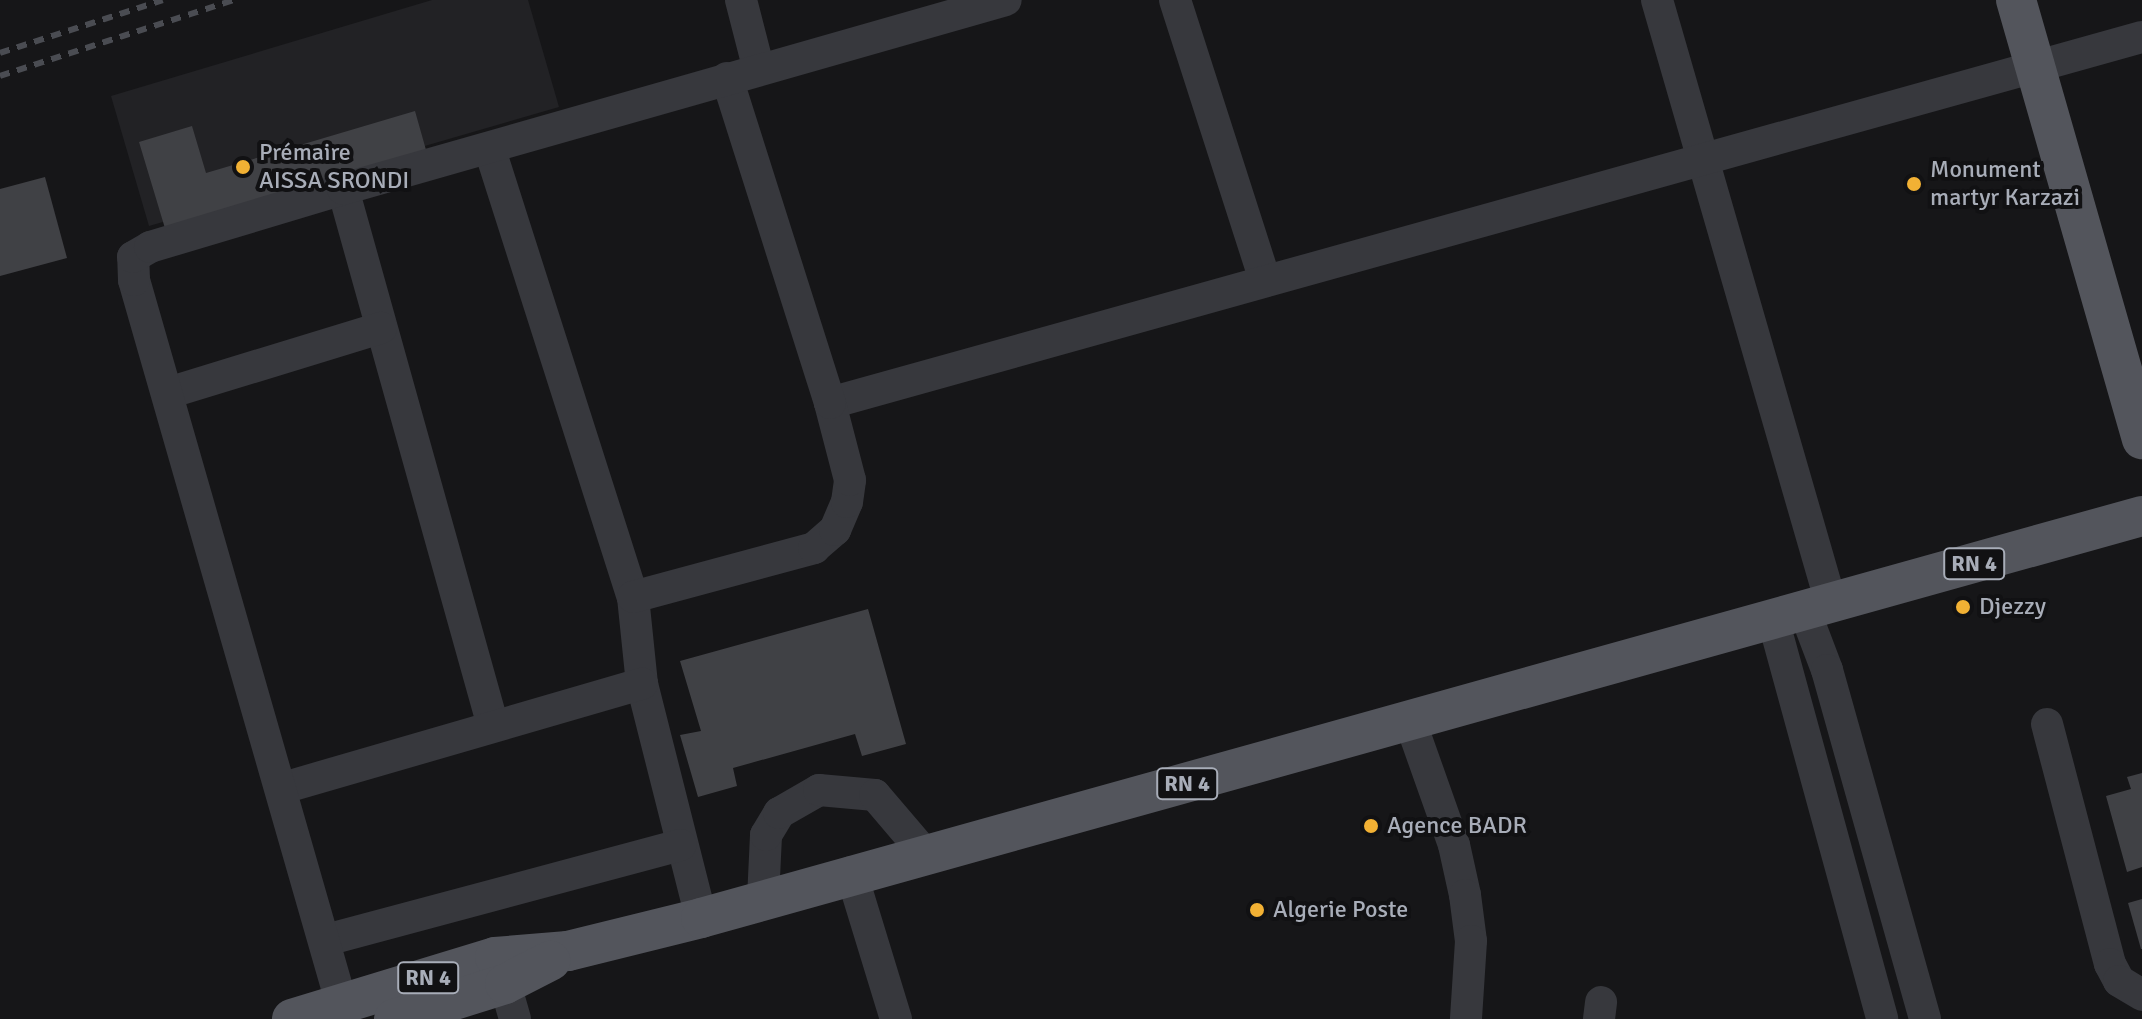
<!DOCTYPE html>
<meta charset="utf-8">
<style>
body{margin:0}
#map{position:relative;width:2142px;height:1019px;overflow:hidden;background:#161618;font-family:Signika,sans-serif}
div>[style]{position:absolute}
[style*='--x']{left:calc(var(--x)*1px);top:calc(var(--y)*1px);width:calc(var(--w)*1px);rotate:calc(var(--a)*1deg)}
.built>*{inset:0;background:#222225}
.building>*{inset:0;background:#404145}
.minor>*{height:32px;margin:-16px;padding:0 16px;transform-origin:16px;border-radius:16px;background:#37383d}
.major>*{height:40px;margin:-20px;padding:0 20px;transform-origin:20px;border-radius:20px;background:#53555c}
.rail>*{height:6px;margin-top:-3px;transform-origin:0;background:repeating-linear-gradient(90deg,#4a4c52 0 10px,transparent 0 18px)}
.dots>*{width:22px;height:22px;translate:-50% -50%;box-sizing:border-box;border:4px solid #111113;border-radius:50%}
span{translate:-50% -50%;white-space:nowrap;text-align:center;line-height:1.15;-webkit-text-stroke:8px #111113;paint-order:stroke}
.shield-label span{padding:2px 6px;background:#111113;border:2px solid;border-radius:6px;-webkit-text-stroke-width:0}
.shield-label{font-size:22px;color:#a8adb8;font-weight:700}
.poi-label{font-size:24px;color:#a8adb8}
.left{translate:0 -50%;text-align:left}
</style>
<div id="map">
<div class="built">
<div style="clip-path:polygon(432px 0,528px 0,559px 107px,149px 226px,111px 96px)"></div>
</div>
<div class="building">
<div style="clip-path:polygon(415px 111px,428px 157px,167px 235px,139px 142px,192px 126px,206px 173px)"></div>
<div style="clip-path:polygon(45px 177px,67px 258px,0 276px,0 189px)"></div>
<div style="clip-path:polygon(868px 609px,906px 744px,862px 756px,855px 734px,733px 768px,737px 786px,698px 797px,680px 735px,701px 731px,680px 661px)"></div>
<div style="clip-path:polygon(2142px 773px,2142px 867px,2127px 872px,2106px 796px,2131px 789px,2127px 777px)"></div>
<div style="clip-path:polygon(2142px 899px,2142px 949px,2141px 949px,2128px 903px)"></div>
</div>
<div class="minor">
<div style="--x:741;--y:0;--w:72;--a:75.6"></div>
<div style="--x:1175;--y:0;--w:295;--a:72.2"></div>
<div style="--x:1657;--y:0;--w:628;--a:73.9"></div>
<div style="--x:490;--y:150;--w:469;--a:72.3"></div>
<div style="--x:633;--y:597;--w:87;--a:84.1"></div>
<div style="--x:642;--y:684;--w:241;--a:75.8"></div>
<div style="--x:343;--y:189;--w:558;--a:74.39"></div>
<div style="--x:168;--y:393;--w:223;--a:-17"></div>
<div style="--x:830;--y:403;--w:1362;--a:-15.59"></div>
<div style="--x:633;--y:597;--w:188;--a:-15.1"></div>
<div style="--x:814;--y:548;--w:28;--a:-41"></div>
<div style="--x:835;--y:530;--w:30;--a:-67"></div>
<div style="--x:847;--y:502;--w:22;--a:-82"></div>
<div style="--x:850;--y:480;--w:80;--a:-104.6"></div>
<div style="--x:830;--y:403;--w:341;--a:-107.6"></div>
<div style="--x:1805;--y:612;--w:62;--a:69.2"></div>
<div style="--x:1827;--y:670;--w:362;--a:74.3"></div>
<div style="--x:1774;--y:623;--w:410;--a:74.7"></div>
<div style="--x:1409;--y:718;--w:135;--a:70.5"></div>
<div style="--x:1454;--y:845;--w:51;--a:77.6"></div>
<div style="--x:1465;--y:895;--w:46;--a:82.6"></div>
<div style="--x:1471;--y:941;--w:78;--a:93.7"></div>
<div style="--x:2047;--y:724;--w:248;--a:75.3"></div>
<div style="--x:2110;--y:964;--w:19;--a:62"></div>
<div style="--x:2119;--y:981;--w:27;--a:31"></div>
<div style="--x:283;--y:788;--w:374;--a:-16.2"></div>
<div style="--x:851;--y:872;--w:154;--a:73"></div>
<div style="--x:763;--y:899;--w:64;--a:-87.3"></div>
<div style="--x:766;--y:835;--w:26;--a:-59"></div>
<div style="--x:779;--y:813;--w:46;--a:-29.9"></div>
<div style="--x:819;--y:790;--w:56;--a:5.1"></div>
<div style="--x:875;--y:795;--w:80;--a:49.6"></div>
<div style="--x:326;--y:940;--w:367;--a:-15"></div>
<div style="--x:505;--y:984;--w:36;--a:74"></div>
<div style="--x:342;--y:1005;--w:754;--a:-106.01"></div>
<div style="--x:134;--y:280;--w:23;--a:-92"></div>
<div style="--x:133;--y:257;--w:20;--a:-30"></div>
<div style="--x:150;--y:247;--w:202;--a:-16.7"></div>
<div style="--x:343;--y:189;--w:689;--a:-15.91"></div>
<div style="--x:1599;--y:1019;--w:17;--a:-83"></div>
</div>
<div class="major">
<div style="--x:2016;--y:0;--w:457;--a:74"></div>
<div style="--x:292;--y:1019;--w:212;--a:-17"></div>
<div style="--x:495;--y:957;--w:73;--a:-4.7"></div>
<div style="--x:568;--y:951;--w:137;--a:-13.9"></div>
<div style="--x:701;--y:918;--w:1496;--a:-15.59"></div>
<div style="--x:394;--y:1019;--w:116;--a:-17.5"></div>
<div style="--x:505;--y:984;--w:51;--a:-27.1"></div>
</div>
<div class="rail">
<div style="--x:0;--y:53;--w:171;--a:-18"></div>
<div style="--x:0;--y:76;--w:246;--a:-18"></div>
</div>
<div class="dots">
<div style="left:243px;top:167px;background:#f2b134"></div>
<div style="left:1914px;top:184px;background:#f2b134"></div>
<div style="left:1963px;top:607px;background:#f2b134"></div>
<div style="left:1371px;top:826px;background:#f2b134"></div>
<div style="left:1257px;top:910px;background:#f2b134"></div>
</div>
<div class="shield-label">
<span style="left:1974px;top:564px">RN 4</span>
<span style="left:1187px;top:784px">RN 4</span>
<span style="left:428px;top:978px">RN 4</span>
</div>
<div class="poi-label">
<span class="left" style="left:259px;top:167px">Prémaire<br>AISSA SRONDI</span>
<span class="left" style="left:1930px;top:184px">Monument<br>martyr Karzazi</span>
<span class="left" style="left:1979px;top:607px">Djezzy</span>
<span class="left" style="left:1387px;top:826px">Agence BADR</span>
<span class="left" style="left:1273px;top:910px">Algerie Poste</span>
</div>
</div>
